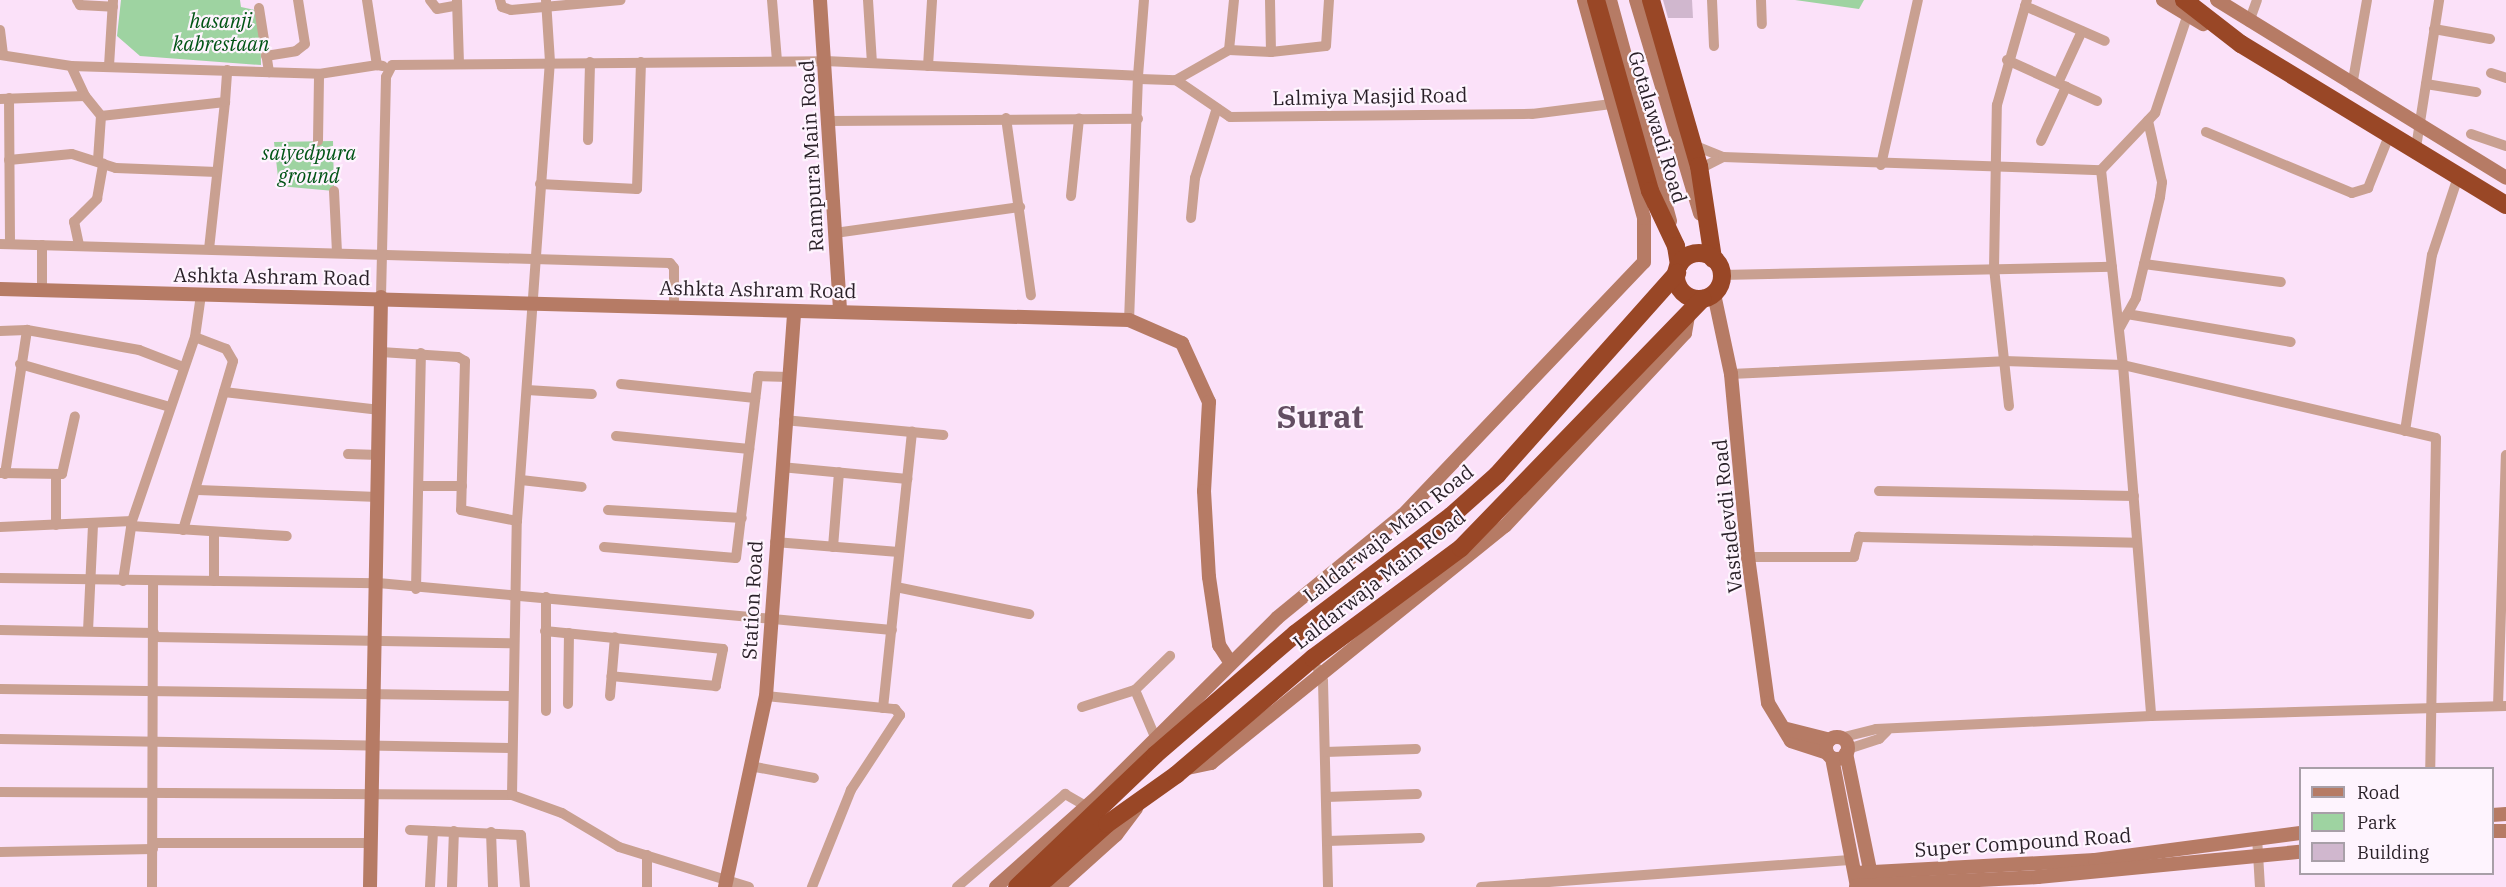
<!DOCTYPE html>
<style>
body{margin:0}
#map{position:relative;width:2506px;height:887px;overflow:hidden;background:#fbe1f9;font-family:"IBM Plex Serif",serif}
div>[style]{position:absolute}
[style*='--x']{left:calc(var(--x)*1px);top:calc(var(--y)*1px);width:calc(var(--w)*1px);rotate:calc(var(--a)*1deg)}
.green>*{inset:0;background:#9ed3a1}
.building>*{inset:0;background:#d0b7ce}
.street>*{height:10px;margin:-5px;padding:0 5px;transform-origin:5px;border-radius:5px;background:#c9a091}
.secondary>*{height:14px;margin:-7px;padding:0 7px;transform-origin:7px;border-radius:7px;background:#b67b65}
.secondary>.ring{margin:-7px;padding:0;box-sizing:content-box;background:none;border:14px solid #b67b65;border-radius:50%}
.highway>*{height:18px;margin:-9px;padding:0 9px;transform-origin:9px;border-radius:9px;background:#994726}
.highway>.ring{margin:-9px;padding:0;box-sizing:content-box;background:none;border:18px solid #994726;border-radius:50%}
.highway-bridge>*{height:18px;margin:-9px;padding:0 9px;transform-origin:9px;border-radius:9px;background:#994726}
span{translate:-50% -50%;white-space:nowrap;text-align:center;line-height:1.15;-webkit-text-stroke:4.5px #fef4fe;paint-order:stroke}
.park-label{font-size:20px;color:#005415;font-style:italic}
.street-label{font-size:20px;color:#281f27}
.town-label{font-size:32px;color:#634e62;font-weight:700}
.legend{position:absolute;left:2299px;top:767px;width:195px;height:108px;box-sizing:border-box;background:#fef4fe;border:2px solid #a89fa8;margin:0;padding:8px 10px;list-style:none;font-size:18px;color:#281f27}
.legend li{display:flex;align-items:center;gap:12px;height:30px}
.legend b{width:30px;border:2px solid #a89fa8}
</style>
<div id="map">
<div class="green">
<div style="clip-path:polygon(121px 0,240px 0,241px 7px,260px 11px,261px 65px,140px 56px,117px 36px)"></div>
<div style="clip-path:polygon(1795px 0,1864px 0,1859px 9px)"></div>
<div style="clip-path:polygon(333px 141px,334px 191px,279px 186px,274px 142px)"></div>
</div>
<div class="building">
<div style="clip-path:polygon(1663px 0,1692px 0,1693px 18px,1668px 18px)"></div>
</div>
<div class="street">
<div style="--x:77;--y:0;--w:6;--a:59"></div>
<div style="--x:80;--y:5;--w:33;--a:3"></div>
<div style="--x:367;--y:0;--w:66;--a:81.3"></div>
<div style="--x:377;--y:65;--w:6;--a:9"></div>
<div style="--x:430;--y:0;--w:11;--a:52"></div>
<div style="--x:437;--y:9;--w:17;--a:-10"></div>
<div style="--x:457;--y:0;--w:64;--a:88.2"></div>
<div style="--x:500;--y:0;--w:7;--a:74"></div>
<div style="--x:502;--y:7;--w:9;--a:18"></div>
<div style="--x:511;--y:10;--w:110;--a:-5.2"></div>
<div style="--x:772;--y:0;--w:61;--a:85.3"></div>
<div style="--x:868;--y:0;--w:63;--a:86.4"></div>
<div style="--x:1270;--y:0;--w:52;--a:88.9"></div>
<div style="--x:1712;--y:0;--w:46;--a:87.5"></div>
<div style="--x:1761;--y:0;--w:24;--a:88"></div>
<div style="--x:2025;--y:6;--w:87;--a:23.6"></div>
<div style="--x:259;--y:8;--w:65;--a:81.1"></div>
<div style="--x:2249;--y:22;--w:23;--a:-70"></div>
<div style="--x:2434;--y:29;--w:57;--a:10.1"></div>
<div style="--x:0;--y:30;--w:25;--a:83"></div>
<div style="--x:1229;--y:50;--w:50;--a:-84.3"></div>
<div style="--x:0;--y:55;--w:72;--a:8.8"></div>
<div style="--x:71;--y:66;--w:248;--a:1.8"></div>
<div style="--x:319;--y:74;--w:59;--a:-8.8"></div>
<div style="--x:266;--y:56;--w:30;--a:-9"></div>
<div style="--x:296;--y:51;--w:11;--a:-38"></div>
<div style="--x:305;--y:44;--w:45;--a:-99"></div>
<div style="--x:2007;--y:60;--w:99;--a:24.5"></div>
<div style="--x:71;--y:66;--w:33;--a:65"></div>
<div style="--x:109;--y:66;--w:66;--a:-86.5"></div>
<div style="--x:928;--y:66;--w:66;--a:-86.5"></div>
<div style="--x:2491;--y:73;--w:16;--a:18"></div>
<div style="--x:1138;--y:76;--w:76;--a:-85.5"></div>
<div style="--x:1140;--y:79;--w:36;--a:2"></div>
<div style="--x:1176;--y:80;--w:65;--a:34.4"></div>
<div style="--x:1230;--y:117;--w:302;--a:-0.6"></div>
<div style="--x:1532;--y:114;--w:80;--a:-7.2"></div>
<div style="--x:1176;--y:80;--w:61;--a:-29.5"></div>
<div style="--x:1229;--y:50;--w:42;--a:2.7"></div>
<div style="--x:1271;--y:52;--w:55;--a:-6.2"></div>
<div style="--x:1326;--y:46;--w:46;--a:-86.3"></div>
<div style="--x:2058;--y:83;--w:57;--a:-65.2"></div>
<div style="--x:2426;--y:84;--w:51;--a:9.1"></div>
<div style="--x:2352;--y:86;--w:87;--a:-80.1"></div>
<div style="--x:9;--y:98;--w:146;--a:89.6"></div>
<div style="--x:0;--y:99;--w:85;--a:-2"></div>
<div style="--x:85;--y:96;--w:26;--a:51"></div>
<div style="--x:101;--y:116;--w:125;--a:-6.4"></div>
<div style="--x:225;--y:102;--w:148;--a:96.2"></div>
<div style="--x:225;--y:102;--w:32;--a:-86"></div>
<div style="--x:1006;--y:118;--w:179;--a:82"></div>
<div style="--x:829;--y:121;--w:309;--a:-0.4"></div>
<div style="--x:2206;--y:132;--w:158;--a:22.7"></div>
<div style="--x:2352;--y:193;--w:17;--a:-17"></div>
<div style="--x:2368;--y:188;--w:51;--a:-68"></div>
<div style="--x:2471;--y:134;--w:37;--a:19"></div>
<div style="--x:588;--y:140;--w:78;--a:-88.5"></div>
<div style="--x:318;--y:141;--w:67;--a:-89.1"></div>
<div style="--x:2041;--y:141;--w:60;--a:-65.2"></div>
<div style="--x:1693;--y:145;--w:32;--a:22"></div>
<div style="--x:1723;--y:157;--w:27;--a:153"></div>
<div style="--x:2415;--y:154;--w:156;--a:-81.1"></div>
<div style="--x:1723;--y:157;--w:378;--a:2"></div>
<div style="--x:2101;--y:170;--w:196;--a:83.6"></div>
<div style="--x:2123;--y:365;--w:352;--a:85.4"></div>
<div style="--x:9;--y:160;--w:63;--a:-5.4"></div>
<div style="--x:72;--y:154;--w:46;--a:17.7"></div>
<div style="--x:116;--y:168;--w:101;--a:2.3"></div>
<div style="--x:98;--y:160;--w:44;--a:-86.1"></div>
<div style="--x:1881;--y:165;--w:169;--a:-77.4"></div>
<div style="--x:2101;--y:170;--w:79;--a:-46.5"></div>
<div style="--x:2155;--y:113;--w:111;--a:-71.6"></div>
<div style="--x:540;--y:184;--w:97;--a:3"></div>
<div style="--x:637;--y:189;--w:127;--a:-88.2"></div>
<div style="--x:334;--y:191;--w:61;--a:87.2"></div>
<div style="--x:1071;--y:196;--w:78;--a:-84.1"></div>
<div style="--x:1191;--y:218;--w:40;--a:-84.3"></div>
<div style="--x:1195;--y:178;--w:73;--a:-72.6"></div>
<div style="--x:835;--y:233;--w:187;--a:-8"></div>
<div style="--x:0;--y:244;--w:670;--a:1.62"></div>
<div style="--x:670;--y:263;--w:6;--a:51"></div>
<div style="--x:674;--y:268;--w:39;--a:90"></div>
<div style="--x:79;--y:245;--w:24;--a:-102"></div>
<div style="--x:74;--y:222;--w:33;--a:-45"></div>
<div style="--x:97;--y:199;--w:36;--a:-80"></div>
<div style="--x:2144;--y:264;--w:138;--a:7.5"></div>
<div style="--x:1722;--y:275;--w:390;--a:-1.2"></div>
<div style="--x:42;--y:290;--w:45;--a:-90"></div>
<div style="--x:381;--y:297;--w:220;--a:-88.7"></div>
<div style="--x:386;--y:77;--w:13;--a:-63"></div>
<div style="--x:392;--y:65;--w:433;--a:-0.5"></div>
<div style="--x:825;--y:61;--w:313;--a:2.7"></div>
<div style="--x:1138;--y:76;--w:244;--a:92.1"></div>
<div style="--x:2127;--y:314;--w:166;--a:9.7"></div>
<div style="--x:2119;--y:329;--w:35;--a:-61"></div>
<div style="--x:2136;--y:298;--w:104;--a:-76.6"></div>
<div style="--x:2160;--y:197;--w:15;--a:-82"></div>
<div style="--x:2162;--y:182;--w:63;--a:-102.9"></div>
<div style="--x:0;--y:331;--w:27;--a:-2"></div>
<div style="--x:27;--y:330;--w:114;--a:10.1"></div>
<div style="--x:139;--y:350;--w:47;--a:21.1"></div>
<div style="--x:381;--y:352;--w:77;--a:3.7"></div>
<div style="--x:458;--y:357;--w:8;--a:30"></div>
<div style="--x:465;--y:361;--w:149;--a:91.5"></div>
<div style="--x:461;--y:510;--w:57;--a:11.1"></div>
<div style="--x:20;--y:364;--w:156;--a:16"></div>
<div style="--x:1731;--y:374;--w:273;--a:-2.7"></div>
<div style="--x:2004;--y:361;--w:119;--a:1.9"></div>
<div style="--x:2123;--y:365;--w:321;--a:13.1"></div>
<div style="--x:2436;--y:438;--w:330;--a:91"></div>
<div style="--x:621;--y:384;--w:135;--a:6"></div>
<div style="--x:527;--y:390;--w:65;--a:3.5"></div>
<div style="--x:224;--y:392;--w:157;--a:6.6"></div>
<div style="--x:2009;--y:406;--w:138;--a:-96.2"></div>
<div style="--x:1994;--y:269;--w:164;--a:-89"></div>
<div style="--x:1997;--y:105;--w:109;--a:-74.1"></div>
<div style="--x:784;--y:420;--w:160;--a:5.4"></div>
<div style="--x:2405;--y:431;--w:178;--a:-81.3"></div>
<div style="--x:2432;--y:255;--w:76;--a:-71.6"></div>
<div style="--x:616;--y:436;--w:134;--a:5.6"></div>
<div style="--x:348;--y:454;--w:31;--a:2"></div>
<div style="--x:781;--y:467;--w:127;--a:5.4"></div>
<div style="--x:0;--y:473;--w:62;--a:0.9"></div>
<div style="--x:62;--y:474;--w:59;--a:-77.4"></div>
<div style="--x:5;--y:474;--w:146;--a:-81.3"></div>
<div style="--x:56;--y:475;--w:50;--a:90"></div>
<div style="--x:521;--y:480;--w:61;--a:6.5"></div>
<div style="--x:421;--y:486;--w:41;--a:0"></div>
<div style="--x:198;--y:490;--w:180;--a:2.2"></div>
<div style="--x:1879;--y:491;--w:255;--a:1.1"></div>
<div style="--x:608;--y:510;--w:134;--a:3.4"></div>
<div style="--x:131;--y:526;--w:156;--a:3.7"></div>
<div style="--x:0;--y:527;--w:132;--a:-2.6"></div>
<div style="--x:183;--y:530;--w:176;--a:-73.5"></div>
<div style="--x:233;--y:361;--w:14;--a:-120"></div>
<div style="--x:226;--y:349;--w:33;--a:-159"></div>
<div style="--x:214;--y:532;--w:49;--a:90"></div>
<div style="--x:775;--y:542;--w:124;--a:4.6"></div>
<div style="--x:604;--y:547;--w:132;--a:4.8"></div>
<div style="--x:736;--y:558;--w:183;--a:-83.1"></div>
<div style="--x:758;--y:376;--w:31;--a:2"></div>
<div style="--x:833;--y:547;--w:75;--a:-85.4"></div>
<div style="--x:1748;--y:557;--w:106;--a:0"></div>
<div style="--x:1854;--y:557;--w:21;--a:-76"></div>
<div style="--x:1859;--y:537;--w:278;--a:1.2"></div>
<div style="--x:0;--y:578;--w:378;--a:0.8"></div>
<div style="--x:378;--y:583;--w:516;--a:5.22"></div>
<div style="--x:123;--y:581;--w:61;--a:-81.5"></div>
<div style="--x:132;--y:521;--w:194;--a:-71.1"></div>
<div style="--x:195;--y:337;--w:42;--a:-81.9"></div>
<div style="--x:896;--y:587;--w:136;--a:11.5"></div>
<div style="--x:416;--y:589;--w:236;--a:-88.8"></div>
<div style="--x:546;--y:597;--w:114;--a:90"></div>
<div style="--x:0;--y:630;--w:154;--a:1.1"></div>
<div style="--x:88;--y:631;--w:108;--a:-87.3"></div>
<div style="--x:545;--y:631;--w:179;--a:5.8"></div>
<div style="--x:723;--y:649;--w:38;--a:101"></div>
<div style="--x:716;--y:686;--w:105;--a:-174.6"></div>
<div style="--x:154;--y:637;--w:359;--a:1"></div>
<div style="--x:1318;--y:669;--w:13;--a:67"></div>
<div style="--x:1323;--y:681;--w:206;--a:88.6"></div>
<div style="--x:0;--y:689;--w:511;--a:0.78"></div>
<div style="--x:1135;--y:690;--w:51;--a:66.9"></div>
<div style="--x:610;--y:696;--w:59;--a:-85.2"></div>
<div style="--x:766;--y:696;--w:130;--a:5.8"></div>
<div style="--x:895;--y:709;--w:8;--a:50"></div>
<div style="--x:900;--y:715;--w:90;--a:123.2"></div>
<div style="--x:851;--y:790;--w:105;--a:111.9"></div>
<div style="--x:568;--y:704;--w:71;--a:-89.2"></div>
<div style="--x:2498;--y:706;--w:251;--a:-88.2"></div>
<div style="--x:1082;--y:707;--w:56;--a:-17.8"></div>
<div style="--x:1135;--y:690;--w:49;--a:-44.2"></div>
<div style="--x:883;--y:708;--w:278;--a:-84"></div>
<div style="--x:1840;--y:738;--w:37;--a:-14"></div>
<div style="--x:1876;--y:729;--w:275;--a:-2.7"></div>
<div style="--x:2151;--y:716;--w:355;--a:-1.6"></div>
<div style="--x:0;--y:739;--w:512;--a:1.01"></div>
<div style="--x:1848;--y:749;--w:33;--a:-18"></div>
<div style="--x:1879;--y:739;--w:11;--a:-45"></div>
<div style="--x:1325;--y:752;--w:91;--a:-1.9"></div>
<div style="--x:750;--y:766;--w:65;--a:10.6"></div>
<div style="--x:0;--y:792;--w:512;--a:0.34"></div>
<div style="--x:512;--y:795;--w:53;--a:19.8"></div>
<div style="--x:562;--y:813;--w:66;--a:30.8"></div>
<div style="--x:619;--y:847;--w:136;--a:17.1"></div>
<div style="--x:512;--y:795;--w:274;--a:-89"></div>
<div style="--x:517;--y:521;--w:460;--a:-85.9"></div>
<div style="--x:550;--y:62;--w:62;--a:-93.7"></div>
<div style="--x:1326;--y:797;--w:91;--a:-1.9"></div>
<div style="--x:410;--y:830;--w:111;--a:2.6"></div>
<div style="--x:521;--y:835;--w:52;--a:85.6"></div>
<div style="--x:491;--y:832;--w:55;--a:87.9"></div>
<div style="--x:2257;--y:837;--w:50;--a:86.6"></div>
<div style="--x:1327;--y:841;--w:93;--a:-1.8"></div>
<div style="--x:153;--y:843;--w:219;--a:0"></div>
<div style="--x:0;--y:852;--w:153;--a:-1.1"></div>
<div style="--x:647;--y:855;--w:32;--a:90"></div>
<div style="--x:152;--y:887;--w:306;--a:-89.8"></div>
<div style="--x:430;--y:887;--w:56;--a:-86.9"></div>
<div style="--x:452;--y:887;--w:56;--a:-88"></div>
<div style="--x:957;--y:887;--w:143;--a:-40.7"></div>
<div style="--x:1065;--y:794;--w:24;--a:30"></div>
<div style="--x:1481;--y:887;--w:373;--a:-4.2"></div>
</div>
<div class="secondary">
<div style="--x:820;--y:0;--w:311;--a:86.3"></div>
<div style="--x:1610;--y:0;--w:229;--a:74.8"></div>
<div style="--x:1636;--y:0;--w:223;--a:73.3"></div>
<div style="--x:2163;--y:0;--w:47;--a:31"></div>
<div style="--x:2217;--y:0;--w:339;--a:31.6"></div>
<div style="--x:0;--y:289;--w:1129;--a:1.57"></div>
<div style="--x:1129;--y:320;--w:58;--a:23.5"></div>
<div style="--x:1182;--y:343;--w:65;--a:65.4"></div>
<div style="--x:1209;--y:402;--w:89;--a:93.2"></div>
<div style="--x:1204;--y:491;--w:86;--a:86.7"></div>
<div style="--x:1209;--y:577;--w:69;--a:81.6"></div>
<div style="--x:1219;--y:645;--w:20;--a:57"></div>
<div style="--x:1714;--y:294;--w:82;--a:78"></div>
<div style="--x:1731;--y:374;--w:184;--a:84.7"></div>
<div style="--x:1748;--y:557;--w:147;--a:82.2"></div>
<div style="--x:1768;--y:703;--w:44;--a:58.8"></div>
<div style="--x:1791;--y:741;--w:38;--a:18"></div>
<div style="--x:1787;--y:729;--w:44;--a:14.3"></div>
<div class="ring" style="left:1826px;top:737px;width:8px;height:8px"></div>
<div style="--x:1846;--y:753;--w:130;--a:78.4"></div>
<div style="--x:1832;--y:758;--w:126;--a:79"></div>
<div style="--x:1183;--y:769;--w:29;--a:-12"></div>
<div style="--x:1211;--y:763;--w:378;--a:-38.9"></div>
<div style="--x:1505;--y:526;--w:264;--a:-47"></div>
<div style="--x:1685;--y:333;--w:23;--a:-80"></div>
<div style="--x:2492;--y:815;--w:14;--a:-4"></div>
<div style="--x:2492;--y:831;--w:14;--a:0"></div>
<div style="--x:1855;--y:873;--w:240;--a:-3.1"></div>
<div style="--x:2095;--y:860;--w:207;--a:-7.5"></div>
<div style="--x:1856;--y:886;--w:182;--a:-2.8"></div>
<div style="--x:2038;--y:877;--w:263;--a:-5.5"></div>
<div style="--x:370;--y:887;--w:590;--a:-88.93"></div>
<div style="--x:725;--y:887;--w:195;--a:-77.9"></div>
<div style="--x:766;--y:696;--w:386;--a:-85.8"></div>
<div style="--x:996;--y:887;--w:135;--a:-41.7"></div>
<div style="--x:1097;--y:797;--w:254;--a:-44.8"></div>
<div style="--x:1277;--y:618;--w:163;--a:-39.3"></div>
<div style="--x:1403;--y:515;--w:349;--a:-46.4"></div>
<div style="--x:1644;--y:262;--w:44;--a:-90"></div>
<div style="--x:1644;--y:218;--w:226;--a:-105.4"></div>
<div style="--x:1058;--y:887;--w:78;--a:-41.9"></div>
<div style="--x:1116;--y:835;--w:34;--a:-53"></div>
</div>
<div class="highway">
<div style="--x:1596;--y:0;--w:198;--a:74.2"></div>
<div style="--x:1650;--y:191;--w:61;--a:64.7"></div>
<div style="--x:1676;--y:246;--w:19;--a:81"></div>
<div style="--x:1651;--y:0;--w:173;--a:73.9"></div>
<div style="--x:1699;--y:166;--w:94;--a:81.4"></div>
<div class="ring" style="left:1676px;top:253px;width:28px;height:28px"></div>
<div style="--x:1017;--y:887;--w:191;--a:-43.7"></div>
<div style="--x:1155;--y:755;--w:185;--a:-40.8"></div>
<div style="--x:1295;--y:634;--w:196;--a:-37.1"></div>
<div style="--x:1451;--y:516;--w:62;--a:-41.7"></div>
<div style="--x:1497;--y:475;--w:271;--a:-48.3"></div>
<div style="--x:1037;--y:887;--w:94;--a:-42"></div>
<div style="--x:1107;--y:824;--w:85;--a:-35.4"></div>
<div style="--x:1176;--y:775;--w:180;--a:-40.5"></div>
<div style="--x:1313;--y:658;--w:184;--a:-36.6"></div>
<div style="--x:1461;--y:548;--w:347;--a:-45.9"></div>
</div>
<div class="highway-bridge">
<div style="--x:2184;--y:0;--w:72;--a:37.7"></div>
<div style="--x:2241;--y:44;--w:310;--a:31.3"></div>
</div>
<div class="park-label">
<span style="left:221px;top:32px">hasanji<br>kabrestaan</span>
<span style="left:309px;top:164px">saiyedpura<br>ground</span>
</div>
<div class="street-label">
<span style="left:1370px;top:96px;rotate:-1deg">Lalmiya Masjid Road</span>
<span style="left:1658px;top:127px;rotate:73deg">Gotalawadi Road</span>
<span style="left:811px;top:156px;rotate:-93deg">Rampura Main Road</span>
<span style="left:272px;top:276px;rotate:1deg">Ashkta Ashram Road</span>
<span style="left:758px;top:289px;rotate:1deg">Ashkta Ashram Road</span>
<span style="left:1727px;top:516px;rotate:-96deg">Vastadevdi Road</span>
<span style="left:1388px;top:533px;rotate:-38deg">Laldarwaja Main Road</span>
<span style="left:1379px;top:579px;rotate:-38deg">Laldarwaja Main ROad</span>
<span style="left:752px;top:600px;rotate:-87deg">Station Road</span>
<span style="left:2023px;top:842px;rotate:-4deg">Super Compound Road</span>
</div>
<div class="town-label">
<span style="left:1320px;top:416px">Surat</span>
</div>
<ul class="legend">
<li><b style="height:8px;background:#b67b65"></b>Road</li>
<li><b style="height:16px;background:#9ed3a1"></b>Park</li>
<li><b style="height:16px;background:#d0b7ce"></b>Building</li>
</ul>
</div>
